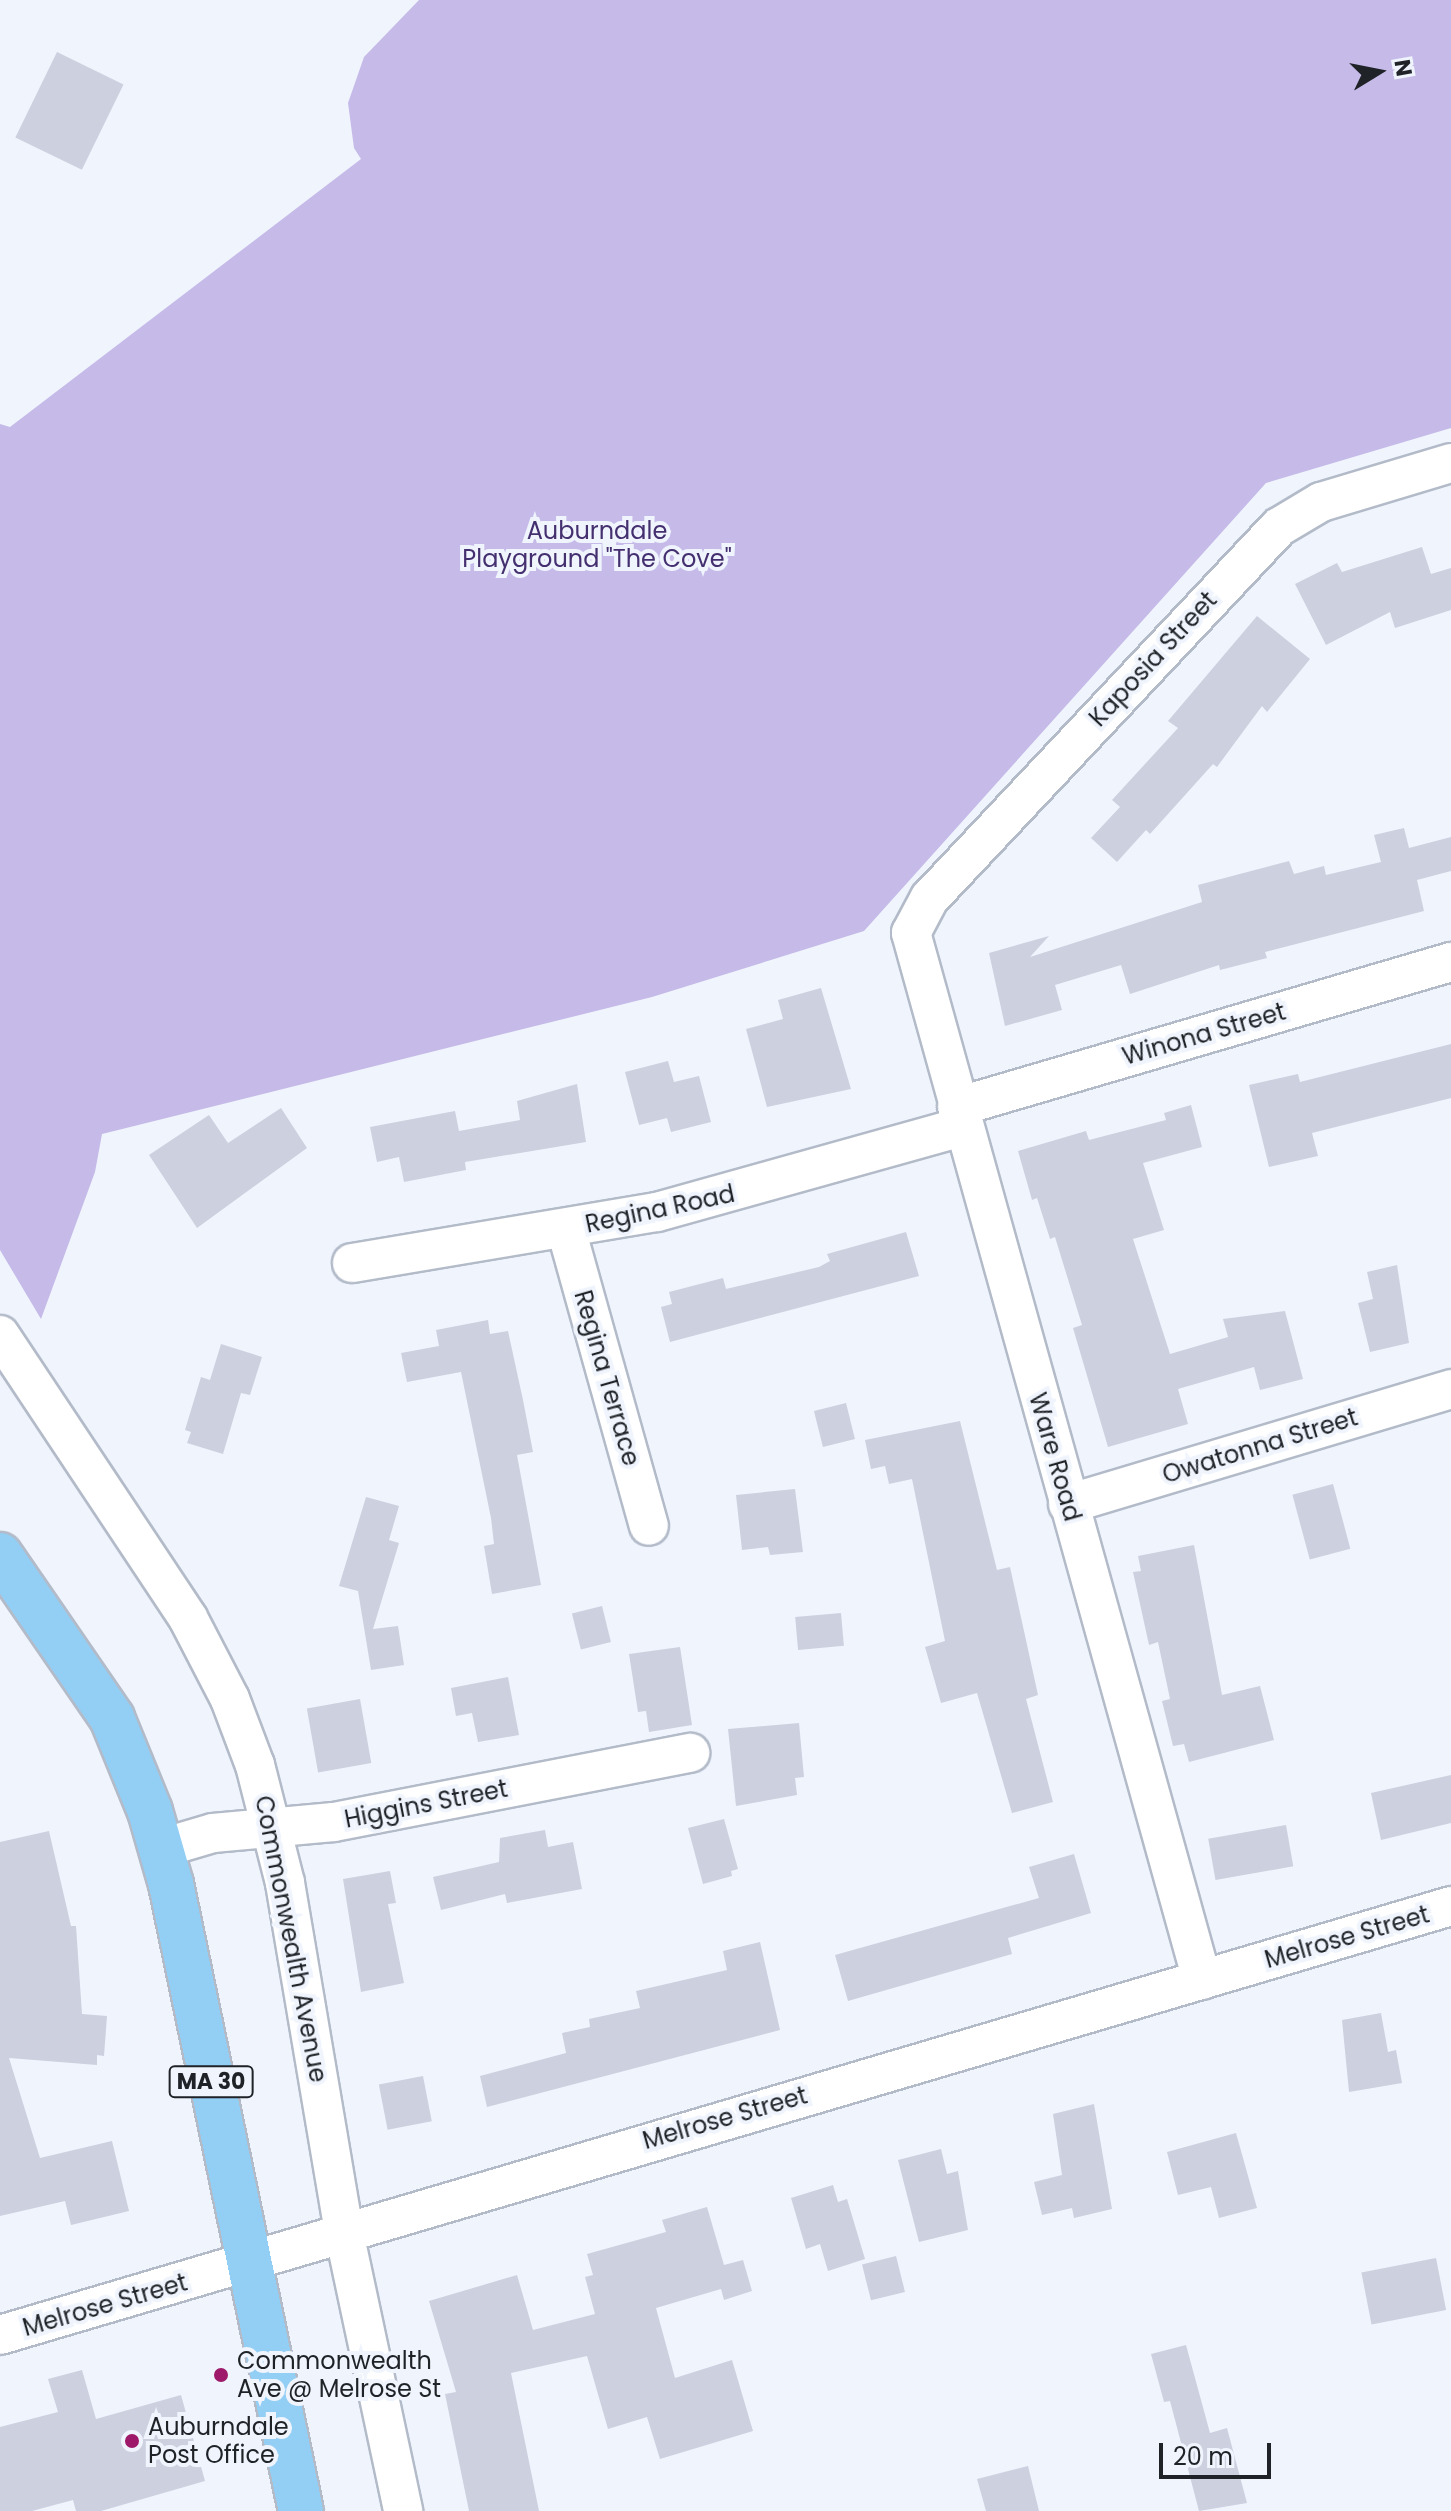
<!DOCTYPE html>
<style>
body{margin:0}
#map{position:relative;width:1451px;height:2511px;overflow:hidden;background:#eff4fd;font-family:Poppins,sans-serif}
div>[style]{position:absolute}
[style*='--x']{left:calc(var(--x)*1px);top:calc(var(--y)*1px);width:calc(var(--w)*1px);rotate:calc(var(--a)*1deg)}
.green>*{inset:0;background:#c5bae8}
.building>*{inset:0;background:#cdd0df;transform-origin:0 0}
.roads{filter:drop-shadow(2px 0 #b3bbc9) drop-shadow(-2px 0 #b3bbc9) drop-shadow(0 2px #b3bbc9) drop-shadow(0 -2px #b3bbc9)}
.minor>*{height:38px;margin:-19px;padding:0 19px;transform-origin:19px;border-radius:19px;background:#fff}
.primary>*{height:44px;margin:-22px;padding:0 22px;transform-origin:22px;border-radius:22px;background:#93cef5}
.dots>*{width:22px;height:22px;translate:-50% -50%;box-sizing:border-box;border:4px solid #eff4fd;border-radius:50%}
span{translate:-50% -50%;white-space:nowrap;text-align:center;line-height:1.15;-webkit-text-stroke:8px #eff4fd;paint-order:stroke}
.shield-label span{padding:2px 6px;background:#eff4fd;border:2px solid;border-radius:6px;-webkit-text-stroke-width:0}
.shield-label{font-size:22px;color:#1f2227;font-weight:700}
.park-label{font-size:24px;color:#442f6f}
.street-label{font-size:24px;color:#1f2227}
.poi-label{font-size:24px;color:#1f2227}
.left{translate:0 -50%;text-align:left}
.north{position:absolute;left:1339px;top:32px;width:80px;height:80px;-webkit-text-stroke:6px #eff4fd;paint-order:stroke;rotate:80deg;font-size:22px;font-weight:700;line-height:32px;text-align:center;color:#1f2227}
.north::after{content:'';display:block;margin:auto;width:28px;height:36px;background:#1f2227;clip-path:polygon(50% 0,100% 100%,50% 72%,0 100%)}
.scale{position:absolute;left:1159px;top:2443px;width:112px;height:36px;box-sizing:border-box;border:4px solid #1f2227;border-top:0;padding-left:10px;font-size:24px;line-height:28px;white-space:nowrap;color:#1f2227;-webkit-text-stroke:6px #eff4fd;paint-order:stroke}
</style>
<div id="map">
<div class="green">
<div style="clip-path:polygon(419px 0,1451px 0,1451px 428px,1266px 483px,864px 931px,652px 997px,102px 1134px,95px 1172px,41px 1319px,0 1250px,0 424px,10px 427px,361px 159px,354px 148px,348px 103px,364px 57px)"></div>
</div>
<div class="building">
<div style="left:57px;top:52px;width:74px;height:95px;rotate:26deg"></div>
<div style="clip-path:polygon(1422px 547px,1431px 574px,1451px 568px,1451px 610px,1395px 628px,1390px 612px,1326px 645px,1295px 584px,1337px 563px,1342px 572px)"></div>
<div style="clip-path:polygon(1257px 616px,1310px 659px,1267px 712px,1262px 706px,1217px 767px,1213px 764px,1150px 834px,1146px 830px,1117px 862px,1091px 838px,1120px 807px,1112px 800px,1178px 728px,1168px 721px)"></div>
<div style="clip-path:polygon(1404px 828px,1409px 848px,1451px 837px,1451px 871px,1417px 880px,1424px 911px,1265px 952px,1267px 958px,1220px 970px,1219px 965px,1130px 994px,1121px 965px,1055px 985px,1062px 1010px,1005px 1026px,989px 953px,1049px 936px,1030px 957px,1202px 902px,1198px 885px,1289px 861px,1294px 874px,1324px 866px,1326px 875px,1381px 862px,1374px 835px)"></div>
<div style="clip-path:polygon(821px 988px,851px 1089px,767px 1107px,746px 1029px,783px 1019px,778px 1000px)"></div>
<div style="clip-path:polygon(1451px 1044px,1451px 1098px,1312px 1133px,1318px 1156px,1269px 1167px,1249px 1085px,1298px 1074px,1300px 1082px)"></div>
<div style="clip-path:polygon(668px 1061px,674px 1082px,699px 1076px,711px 1122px,671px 1132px,667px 1118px,639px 1125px,625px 1072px)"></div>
<div style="clip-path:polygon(577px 1084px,586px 1142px,465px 1162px,466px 1170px,404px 1182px,399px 1157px,377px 1162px,370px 1127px,455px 1111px,459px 1131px,520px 1120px,517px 1101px)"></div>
<div style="clip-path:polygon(1191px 1105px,1202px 1147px,1143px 1163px,1164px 1230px,1133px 1239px,1170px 1354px,1228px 1337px,1223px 1319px,1285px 1311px,1303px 1379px,1260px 1390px,1254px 1367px,1178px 1389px,1188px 1424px,1108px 1447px,1073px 1328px,1082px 1325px,1055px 1237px,1050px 1239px,1037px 1198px,1032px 1200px,1018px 1151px,1086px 1131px,1089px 1140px,1166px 1120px,1164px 1113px)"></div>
<div style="clip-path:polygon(281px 1108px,307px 1148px,197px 1228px,149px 1155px,209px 1115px,228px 1143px)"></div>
<div style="clip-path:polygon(906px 1232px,919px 1276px,670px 1342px,661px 1307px,672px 1304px,669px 1292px,723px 1278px,726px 1289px,819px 1267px,830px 1261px,827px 1254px)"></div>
<div style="clip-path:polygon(1397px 1265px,1409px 1343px,1370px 1352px,1358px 1303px,1373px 1299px,1367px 1272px)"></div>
<div style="clip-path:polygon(488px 1320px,490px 1334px,508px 1331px,523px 1400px,533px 1452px,517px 1455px,541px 1585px,492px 1594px,484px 1546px,494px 1544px,491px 1518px,461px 1372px,407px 1382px,401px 1353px,439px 1346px,436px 1330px)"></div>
<div style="clip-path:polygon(221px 1344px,262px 1357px,250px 1395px,241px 1393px,223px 1454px,187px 1443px,191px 1432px,185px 1430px,201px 1377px,210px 1380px)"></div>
<div style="left:846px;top:1403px;width:37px;height:33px;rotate:76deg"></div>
<div style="clip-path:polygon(960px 1421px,997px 1570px,1010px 1567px,1038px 1695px,1026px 1699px,1053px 1802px,1012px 1813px,977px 1693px,941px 1703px,925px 1647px,945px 1641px,912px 1479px,889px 1484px,885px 1466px,871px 1469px,865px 1440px)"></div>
<div style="left:1333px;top:1484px;width:67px;height:42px;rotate:75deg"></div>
<div style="clip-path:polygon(795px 1489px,803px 1552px,770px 1555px,768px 1547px,742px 1550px,736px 1495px)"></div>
<div style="clip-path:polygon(366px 1497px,399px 1506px,389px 1540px,399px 1543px,373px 1629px,398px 1626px,404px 1665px,371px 1670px,358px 1591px,339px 1586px)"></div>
<div style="clip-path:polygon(1194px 1545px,1222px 1695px,1260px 1686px,1274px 1740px,1189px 1762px,1184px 1744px,1173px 1746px,1162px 1701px,1170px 1699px,1158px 1642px,1149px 1645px,1133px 1572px,1141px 1571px,1138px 1556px)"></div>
<div style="left:602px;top:1606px;width:37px;height:31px;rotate:76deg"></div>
<div style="left:841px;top:1613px;width:33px;height:46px;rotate:85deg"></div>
<div style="clip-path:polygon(680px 1647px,692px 1725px,649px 1732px,646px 1711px,638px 1712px,629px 1654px)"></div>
<div style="clip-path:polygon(508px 1677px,519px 1735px,478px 1742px,472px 1713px,456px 1716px,451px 1688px)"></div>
<div style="left:360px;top:1699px;width:65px;height:54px;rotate:80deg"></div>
<div style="clip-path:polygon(799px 1723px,804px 1777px,795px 1778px,797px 1795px,736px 1806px,728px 1729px)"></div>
<div style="clip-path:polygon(1451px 1775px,1451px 1823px,1381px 1840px,1371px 1793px)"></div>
<div style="clip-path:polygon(724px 1819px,738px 1869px,731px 1871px,732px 1876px,703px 1884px,688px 1828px)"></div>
<div style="left:1286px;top:1825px;width:42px;height:79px;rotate:80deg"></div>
<div style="clip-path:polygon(545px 1830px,548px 1847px,573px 1842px,582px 1889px,507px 1903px,505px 1894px,441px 1910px,433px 1877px,499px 1862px,500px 1838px)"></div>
<div style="clip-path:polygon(49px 1831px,71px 1926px,76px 1926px,82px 2014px,107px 2016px,104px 2056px,97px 2055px,97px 2065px,9px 2058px,40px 2158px,112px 2141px,129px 2211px,71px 2225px,65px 2201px,0 2216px,0 1842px)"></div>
<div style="clip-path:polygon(1074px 1854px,1091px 1913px,1008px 1938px,1012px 1954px,848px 2001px,835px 1955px,1039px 1898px,1029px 1867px)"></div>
<div style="clip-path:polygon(390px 1871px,396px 1903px,388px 1904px,404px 1983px,361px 1992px,343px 1879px)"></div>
<div style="clip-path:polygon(760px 1942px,780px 2030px,487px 2107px,480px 2076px,566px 2053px,562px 2033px,590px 2027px,589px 2019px,640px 2008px,636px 1991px,727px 1970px,723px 1951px)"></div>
<div style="clip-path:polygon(1381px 2013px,1388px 2052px,1396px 2050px,1402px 2083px,1349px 2092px,1342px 2020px)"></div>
<div style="left:423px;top:2076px;width:46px;height:45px;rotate:79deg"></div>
<div style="clip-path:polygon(1094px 2104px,1112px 2209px,1074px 2218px,1072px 2208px,1042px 2215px,1034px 2182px,1062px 2175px,1053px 2114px)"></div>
<div style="clip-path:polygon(1236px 2133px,1257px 2208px,1219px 2218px,1211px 2187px,1178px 2195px,1167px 2152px)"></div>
<div style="clip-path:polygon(941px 2149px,947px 2174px,958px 2171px,968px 2230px,919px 2242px,898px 2160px)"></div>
<div style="clip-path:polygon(833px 2185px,838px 2202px,847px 2199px,865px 2259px,828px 2271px,820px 2244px,806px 2249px,791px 2198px)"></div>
<div style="clip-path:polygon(707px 2207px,724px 2265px,743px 2260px,752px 2291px,724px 2300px,721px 2289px,656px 2308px,675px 2378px,732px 2360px,753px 2431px,660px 2459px,647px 2417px,608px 2429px,587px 2356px,511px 2373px,539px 2511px,469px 2511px,445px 2394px,456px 2392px,429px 2301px,517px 2275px,533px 2330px,595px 2314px,585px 2277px,593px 2275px,587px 2254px,666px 2232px,662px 2220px)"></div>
<div style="left:896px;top:2256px;width:37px;height:35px;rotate:76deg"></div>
<div style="left:1436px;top:2258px;width:53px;height:76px;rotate:79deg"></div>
<div style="clip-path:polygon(1186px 2345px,1210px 2433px,1227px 2428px,1247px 2503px,1199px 2511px,1170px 2401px,1164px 2402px,1151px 2354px)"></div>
<div style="clip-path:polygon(82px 2370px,96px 2419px,181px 2395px,205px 2481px,101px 2511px,76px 2511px,73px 2500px,32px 2511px,0 2511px,0 2427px,58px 2412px,48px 2379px)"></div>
<div style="clip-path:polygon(1028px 2466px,1039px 2511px,986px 2511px,977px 2479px)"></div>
</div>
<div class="roads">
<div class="minor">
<div style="--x:957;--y:1107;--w:515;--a:-16.36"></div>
<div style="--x:566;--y:1229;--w:308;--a:74.4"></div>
<div style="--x:352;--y:1263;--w:309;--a:-9.5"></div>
<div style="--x:657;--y:1212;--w:317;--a:-15.6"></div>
<div style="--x:0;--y:1335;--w:340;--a:56.4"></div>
<div style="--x:188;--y:1618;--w:91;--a:62.6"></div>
<div style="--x:230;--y:1699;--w:71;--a:69.3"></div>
<div style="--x:255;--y:1765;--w:122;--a:75.7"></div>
<div style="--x:285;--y:1883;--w:359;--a:80.4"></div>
<div style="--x:345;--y:2237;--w:280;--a:78"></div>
<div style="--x:1068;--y:1504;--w:400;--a:-16.7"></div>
<div style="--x:162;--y:1848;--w:53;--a:-16.4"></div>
<div style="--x:213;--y:1833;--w:121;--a:-5.2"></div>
<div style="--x:334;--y:1822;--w:363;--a:-11"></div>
<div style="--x:1202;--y:1980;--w:1087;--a:-105.53"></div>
<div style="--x:911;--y:933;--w:40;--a:-62"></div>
<div style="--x:930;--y:898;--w:509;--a:-46.75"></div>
<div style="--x:1279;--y:527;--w:49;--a:-30.8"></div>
<div style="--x:1321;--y:502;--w:136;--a:-16.7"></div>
<div style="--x:0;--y:2335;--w:1513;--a:-16.47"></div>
</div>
<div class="primary">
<div style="--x:0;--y:1555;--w:198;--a:55.5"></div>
<div style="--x:112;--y:1718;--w:100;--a:67.8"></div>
<div style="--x:150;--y:1811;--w:76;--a:74"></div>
<div style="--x:171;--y:1884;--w:640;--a:78.29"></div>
</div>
</div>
<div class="dots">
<div style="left:221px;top:2375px;background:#9e1969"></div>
<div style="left:132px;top:2441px;background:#9e1969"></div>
</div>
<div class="shield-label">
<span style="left:211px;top:2082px">MA 30</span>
</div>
<div class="park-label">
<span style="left:597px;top:545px">Auburndale<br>Playground "The Cove"</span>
</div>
<div class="street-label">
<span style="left:1153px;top:659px;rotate:-47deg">Kaposia Street</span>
<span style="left:1204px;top:1034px;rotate:-16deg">Winona Street</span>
<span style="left:660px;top:1209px;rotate:-12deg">Regina Road</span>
<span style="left:607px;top:1378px;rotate:74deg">Regina Terrace</span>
<span style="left:1260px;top:1446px;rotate:-17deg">Owatonna Street</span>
<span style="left:1055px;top:1457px;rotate:74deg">Ware Road</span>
<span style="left:426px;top:1804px;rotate:-11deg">Higgins Street</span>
<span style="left:1347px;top:1937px;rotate:-16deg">Melrose Street</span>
<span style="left:291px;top:1939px;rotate:79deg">Commonwealth Avenue</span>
<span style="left:725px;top:2118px;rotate:-16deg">Melrose Street</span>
<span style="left:105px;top:2305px;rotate:-16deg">Melrose Street</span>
</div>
<div class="poi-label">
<span class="left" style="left:237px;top:2375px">Commonwealth<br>Ave @ Melrose St</span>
<span class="left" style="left:148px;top:2441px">Auburndale<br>Post Office</span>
</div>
<div class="north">N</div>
<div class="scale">20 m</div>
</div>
